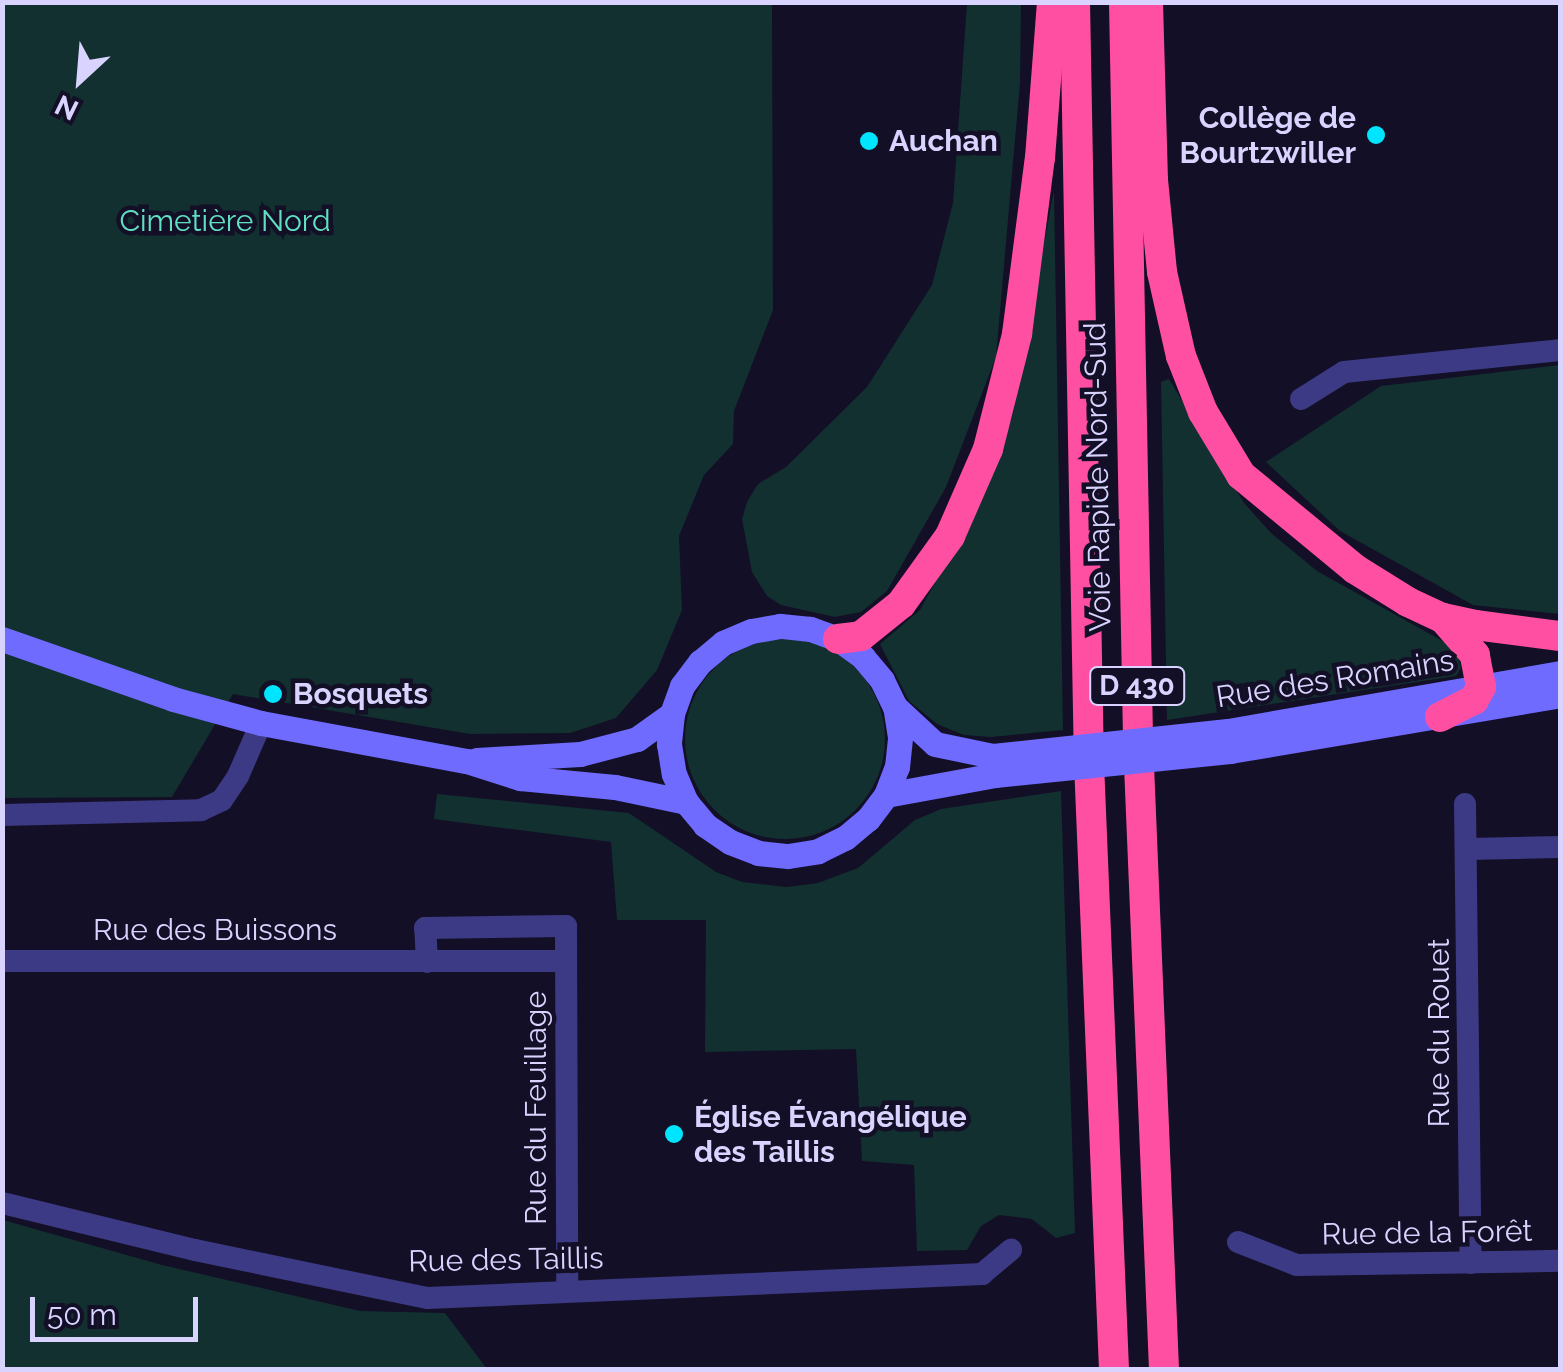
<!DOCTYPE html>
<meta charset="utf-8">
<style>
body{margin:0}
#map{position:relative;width:1563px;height:1372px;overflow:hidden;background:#130f26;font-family:Raleway,sans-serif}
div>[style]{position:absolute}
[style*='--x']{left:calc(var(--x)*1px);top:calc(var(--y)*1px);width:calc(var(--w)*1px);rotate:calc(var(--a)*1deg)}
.green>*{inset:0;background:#12302f}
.round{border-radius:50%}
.street>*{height:22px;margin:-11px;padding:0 11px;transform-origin:11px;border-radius:11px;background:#3d3a85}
.secondary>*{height:25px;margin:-12.5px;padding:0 12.5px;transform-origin:12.5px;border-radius:12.5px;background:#6f6bff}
.highway>*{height:30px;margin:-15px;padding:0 15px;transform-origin:15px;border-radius:15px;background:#ff4fa3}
.secondary-bridge>*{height:25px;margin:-12.5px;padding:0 12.5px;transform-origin:12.5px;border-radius:12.5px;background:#6f6bff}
.dots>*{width:28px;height:28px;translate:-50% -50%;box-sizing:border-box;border:5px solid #130f26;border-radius:50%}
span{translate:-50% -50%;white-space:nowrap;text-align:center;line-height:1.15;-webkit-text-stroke:9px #130f26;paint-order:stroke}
.shield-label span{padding:2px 8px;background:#130f26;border:2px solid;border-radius:8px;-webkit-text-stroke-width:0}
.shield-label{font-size:28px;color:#d9d4ff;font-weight:700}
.poi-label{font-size:30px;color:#d9d4ff;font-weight:700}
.right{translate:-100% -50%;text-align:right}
.left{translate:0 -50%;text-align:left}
.park-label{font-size:30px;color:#5fe0c0}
.street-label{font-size:30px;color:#d9d4ff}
.frame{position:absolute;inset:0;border:5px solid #d9d4ff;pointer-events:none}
.north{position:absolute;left:30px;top:30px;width:100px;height:100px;-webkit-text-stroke:8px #130f26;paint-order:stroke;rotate:206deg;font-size:28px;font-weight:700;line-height:40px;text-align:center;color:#d9d4ff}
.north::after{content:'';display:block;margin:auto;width:35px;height:45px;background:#d9d4ff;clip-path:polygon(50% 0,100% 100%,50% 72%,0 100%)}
.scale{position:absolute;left:30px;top:1297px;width:168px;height:45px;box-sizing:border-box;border:5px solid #d9d4ff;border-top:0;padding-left:12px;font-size:30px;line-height:35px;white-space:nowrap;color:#d9d4ff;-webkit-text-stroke:8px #130f26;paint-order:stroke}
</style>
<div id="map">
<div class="green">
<div style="clip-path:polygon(2px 3px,772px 3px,773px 310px,734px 411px,733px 444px,704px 475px,679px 536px,682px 610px,657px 670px,616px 718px,570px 733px,470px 734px,233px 694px,172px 797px,3px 798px)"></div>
<div style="clip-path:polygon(967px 3px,1021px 3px,1020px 83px,996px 357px,946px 487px,887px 591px,861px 612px,835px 617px,781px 605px,767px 596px,752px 572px,742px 519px,747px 502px,758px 484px,786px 467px,867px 387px,932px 285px,953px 203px)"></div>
<div style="clip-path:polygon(1054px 190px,1063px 730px,991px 737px,964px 735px,937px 724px,909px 701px,880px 644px,920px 610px,987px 488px,1013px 414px)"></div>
<div style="clip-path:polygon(1560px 365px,1560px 614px,1473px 605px,1340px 531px,1266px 462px,1381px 386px)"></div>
<div style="clip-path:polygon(1169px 379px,1244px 503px,1271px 533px,1317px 571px,1446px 643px,1457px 653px,1461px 668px,1456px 676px,1167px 720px,1161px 382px)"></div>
<div class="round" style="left:685px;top:639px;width:200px;height:200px"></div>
<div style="clip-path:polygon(1061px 791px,1075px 1233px,1056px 1238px,1032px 1219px,999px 1215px,981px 1226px,967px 1250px,917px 1251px,914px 1165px,862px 1161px,856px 1049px,705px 1052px,706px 920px,617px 920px,611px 842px,434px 819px,437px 794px,629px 813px,716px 872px,742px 882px,787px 887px,818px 883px,858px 868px,915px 820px,941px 809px)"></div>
<div style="clip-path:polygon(3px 1220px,162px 1265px,360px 1311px,445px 1313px,487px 1369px,3px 1369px)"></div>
</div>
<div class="street">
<div style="--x:1301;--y:399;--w:51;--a:-32.1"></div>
<div style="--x:1344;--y:372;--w:217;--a:-5.8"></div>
<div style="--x:1465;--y:804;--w:459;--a:89.3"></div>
<div style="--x:2;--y:815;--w:199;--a:-1.4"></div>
<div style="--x:201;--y:810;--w:23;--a:-25"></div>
<div style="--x:222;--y:800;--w:29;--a:-56"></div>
<div style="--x:238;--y:776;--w:58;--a:-66.5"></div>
<div style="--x:1468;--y:849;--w:92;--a:-1.2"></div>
<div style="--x:2;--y:961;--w:564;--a:0"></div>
<div style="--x:427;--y:962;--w:34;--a:-93"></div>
<div style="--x:425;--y:928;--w:141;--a:-0.8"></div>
<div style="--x:566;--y:926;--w:364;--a:89.8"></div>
<div style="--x:2;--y:1203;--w:199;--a:13.7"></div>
<div style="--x:195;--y:1250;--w:237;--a:11.7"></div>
<div style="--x:427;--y:1298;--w:556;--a:-2.48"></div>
<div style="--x:982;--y:1274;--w:38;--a:-40"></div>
<div style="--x:1238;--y:1242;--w:63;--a:21.3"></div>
<div style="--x:1297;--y:1265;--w:263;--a:-0.9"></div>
</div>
<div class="secondary">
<div style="--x:2;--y:639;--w:181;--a:19.3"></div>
<div style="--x:173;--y:699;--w:91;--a:15.3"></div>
<div style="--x:261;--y:723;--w:209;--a:10.5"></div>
<div style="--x:467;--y:761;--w:56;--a:17.8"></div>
<div style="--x:520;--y:778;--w:95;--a:5.4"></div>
<div style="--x:615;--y:787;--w:73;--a:11.9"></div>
<div style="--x:686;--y:802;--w:30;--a:50"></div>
<div style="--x:705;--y:825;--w:30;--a:34"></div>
<div style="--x:730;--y:842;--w:30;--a:21"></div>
<div style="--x:758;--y:853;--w:30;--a:6"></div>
<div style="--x:788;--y:856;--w:30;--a:-9"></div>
<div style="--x:818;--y:851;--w:30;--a:-26"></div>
<div style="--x:845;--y:838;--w:30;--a:-40"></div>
<div style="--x:868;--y:819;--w:30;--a:-53"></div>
<div style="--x:886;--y:795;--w:30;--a:-69"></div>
<div style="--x:897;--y:767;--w:30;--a:-84"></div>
<div style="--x:900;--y:737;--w:30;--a:-99"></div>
<div style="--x:895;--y:707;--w:30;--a:-116"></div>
<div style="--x:882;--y:680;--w:30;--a:-130"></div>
<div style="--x:863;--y:657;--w:31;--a:-144"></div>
<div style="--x:838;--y:639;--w:30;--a:-160"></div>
<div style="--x:810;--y:629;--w:30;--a:-174"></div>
<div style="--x:780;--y:626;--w:29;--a:170"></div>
<div style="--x:751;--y:631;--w:30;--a:157"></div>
<div style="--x:723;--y:643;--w:30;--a:140"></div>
<div style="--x:700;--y:662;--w:30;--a:127"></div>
<div style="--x:682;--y:686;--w:30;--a:110"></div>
<div style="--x:672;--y:714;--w:30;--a:96"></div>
<div style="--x:669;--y:744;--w:30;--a:81"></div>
<div style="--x:674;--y:774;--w:30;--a:67"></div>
<div style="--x:895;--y:707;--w:54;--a:42.8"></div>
<div style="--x:935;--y:744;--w:59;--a:11.7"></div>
<div style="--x:1228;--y:731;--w:337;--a:-9.9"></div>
<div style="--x:1230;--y:751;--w:335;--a:-9.6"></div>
<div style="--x:477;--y:760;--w:103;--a:-3.3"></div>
<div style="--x:580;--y:754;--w:59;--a:-14.7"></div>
<div style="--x:637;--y:739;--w:43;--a:-35.5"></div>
<div style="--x:886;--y:795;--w:111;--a:-10.4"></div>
</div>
<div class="highway">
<div style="--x:1075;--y:2;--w:761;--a:88.95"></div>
<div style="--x:1089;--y:763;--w:608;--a:87.64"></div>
<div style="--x:1124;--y:2;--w:739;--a:88.91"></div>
<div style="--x:1138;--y:741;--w:630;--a:87.63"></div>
<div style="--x:1148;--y:2;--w:178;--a:88.4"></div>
<div style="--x:1153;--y:180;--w:92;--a:84.4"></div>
<div style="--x:1162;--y:272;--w:86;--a:77.3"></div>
<div style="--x:1181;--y:356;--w:60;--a:68.6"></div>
<div style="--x:1203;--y:412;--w:74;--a:58.9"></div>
<div style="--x:1241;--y:475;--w:148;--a:39.5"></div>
<div style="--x:1355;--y:569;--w:62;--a:31.9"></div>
<div style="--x:1408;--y:602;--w:38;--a:25"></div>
<div style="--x:1443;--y:618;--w:33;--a:12"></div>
<div style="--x:1475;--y:625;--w:86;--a:7.4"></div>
<div style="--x:838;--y:639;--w:23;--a:-7"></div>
<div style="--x:861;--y:636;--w:51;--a:-38.7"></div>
<div style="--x:901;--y:604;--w:84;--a:-54.2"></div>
<div style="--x:950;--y:536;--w:95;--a:-66.4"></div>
<div style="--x:988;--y:449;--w:119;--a:-75.8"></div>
<div style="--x:1017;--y:334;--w:177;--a:-82.6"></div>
<div style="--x:1040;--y:158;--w:156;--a:-85.6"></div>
<div style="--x:1440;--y:717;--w:38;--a:-27"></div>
<div style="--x:1474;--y:700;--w:15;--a:-62"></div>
<div style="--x:1481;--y:687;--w:33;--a:-101"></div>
<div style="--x:1475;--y:655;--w:49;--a:-130.9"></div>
</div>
<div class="secondary-bridge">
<div style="--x:993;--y:756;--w:236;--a:-6.1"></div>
<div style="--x:995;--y:775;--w:236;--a:-5.8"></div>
</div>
<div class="dots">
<div style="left:1376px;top:135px;background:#00e5ff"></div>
<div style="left:869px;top:141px;background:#00e5ff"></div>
<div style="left:273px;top:694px;background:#00e5ff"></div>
<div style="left:674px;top:1134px;background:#00e5ff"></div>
</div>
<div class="shield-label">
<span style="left:1137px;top:686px">D 430</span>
</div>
<div class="poi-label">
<span class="right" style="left:1356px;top:135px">Collège de<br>Bourtzwiller</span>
<span class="left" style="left:889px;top:141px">Auchan</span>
<span class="left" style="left:293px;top:694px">Bosquets</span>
<span class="left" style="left:694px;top:1134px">Église Évangélique<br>des Taillis</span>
</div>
<div class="park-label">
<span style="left:225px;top:221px">Cimetière Nord</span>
</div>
<div class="street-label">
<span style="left:1098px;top:477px;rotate:-91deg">Voie Rapide Nord-Sud</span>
<span style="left:1335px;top:679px;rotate:-9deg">Rue des Romains</span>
<span style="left:215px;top:930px">Rue des Buissons</span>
<span style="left:1439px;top:1033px;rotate:-90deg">Rue du Rouet</span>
<span style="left:536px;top:1108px;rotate:-90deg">Rue du Feuillage</span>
<span style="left:1427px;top:1233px;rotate:-1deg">Rue de la Forêt</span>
<span style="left:506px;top:1260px;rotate:-1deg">Rue des Taillis</span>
</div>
<div class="frame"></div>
<div class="north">N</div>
<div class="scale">50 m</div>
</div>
